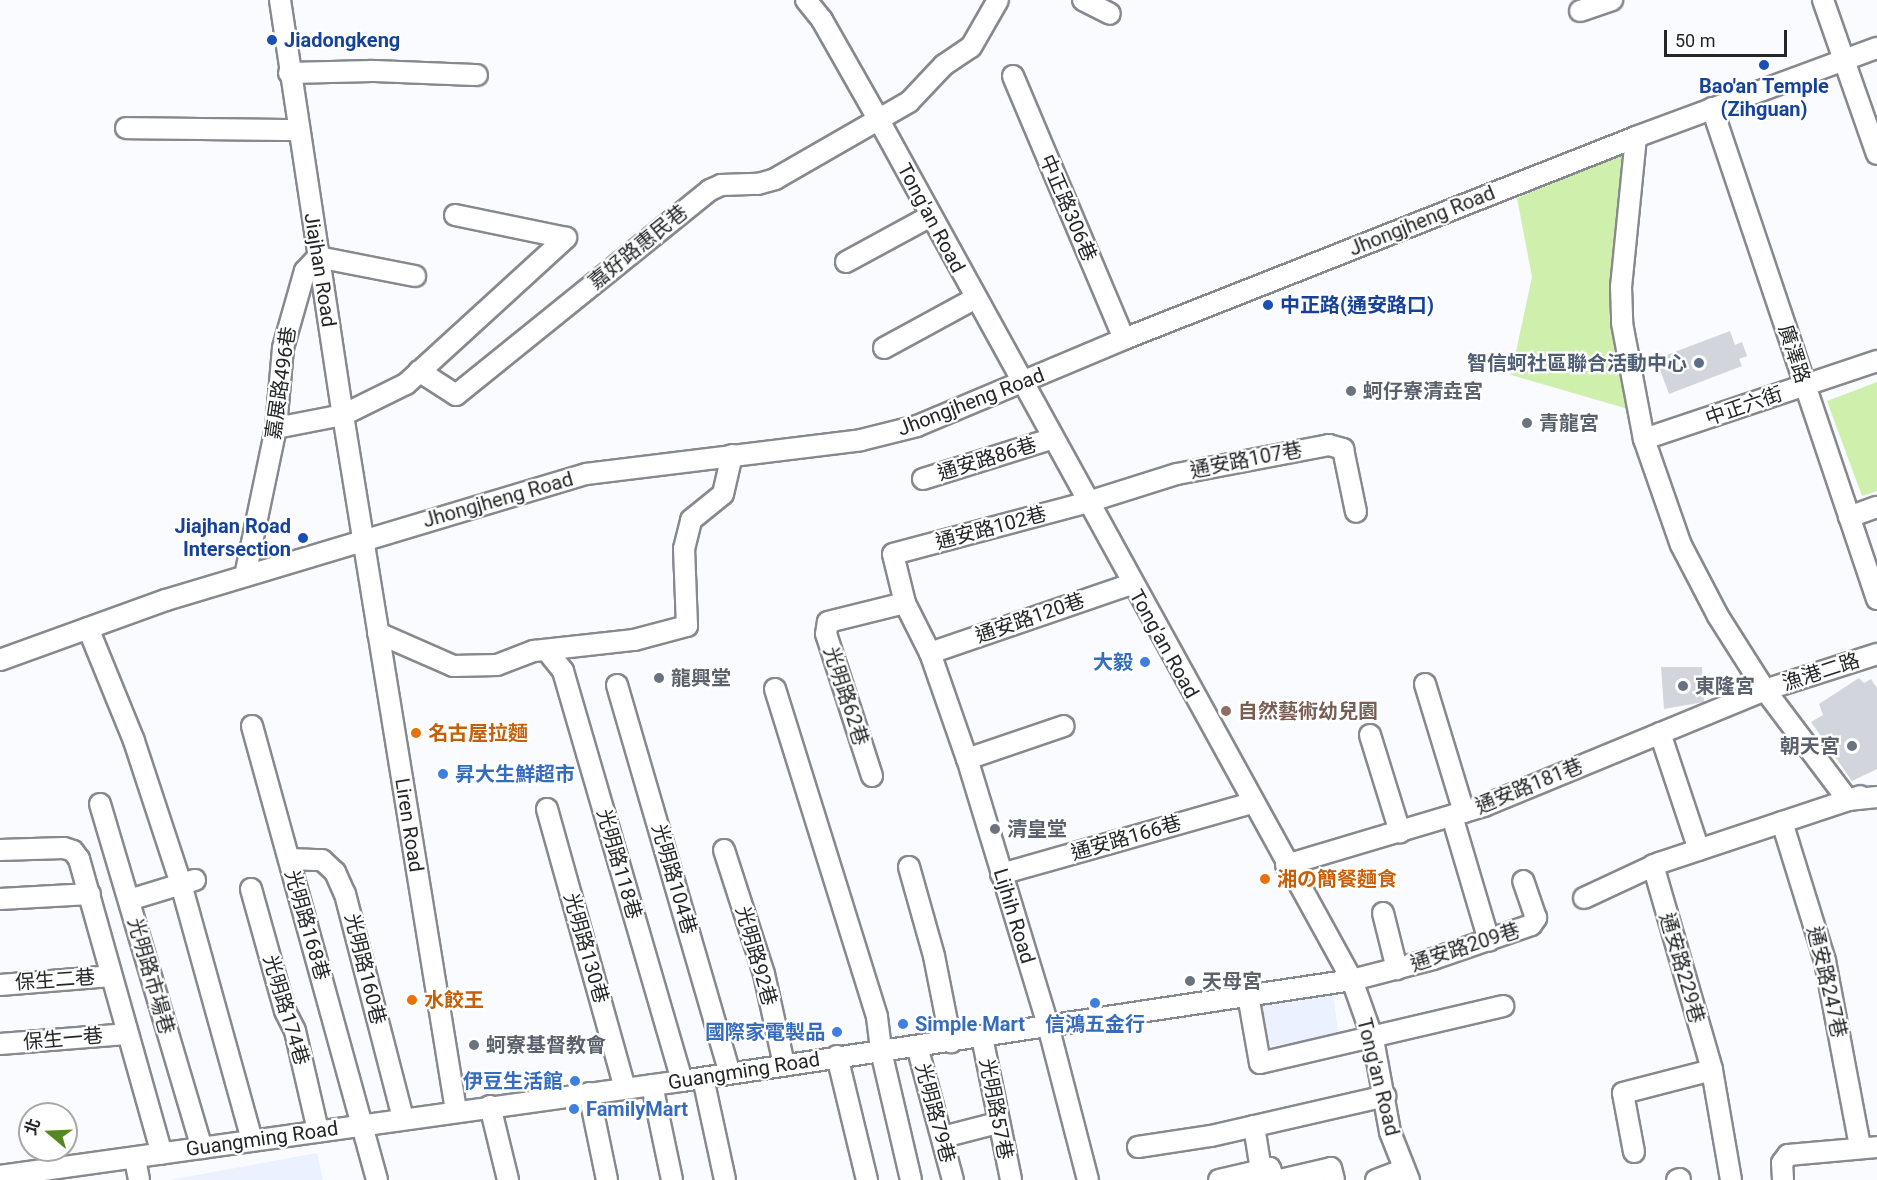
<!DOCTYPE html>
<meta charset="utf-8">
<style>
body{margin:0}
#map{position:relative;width:1877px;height:1180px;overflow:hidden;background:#f9fbfe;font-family:Roboto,"Noto Sans TC","Noto Sans JP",sans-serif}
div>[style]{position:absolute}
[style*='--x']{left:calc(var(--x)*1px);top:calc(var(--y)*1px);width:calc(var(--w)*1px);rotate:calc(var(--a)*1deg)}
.built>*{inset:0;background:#ebf1fe;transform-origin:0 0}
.green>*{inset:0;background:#cef0ac}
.building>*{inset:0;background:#d2d5db}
.roads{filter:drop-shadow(2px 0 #87898f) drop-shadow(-2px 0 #87898f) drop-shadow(0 2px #87898f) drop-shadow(0 -2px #87898f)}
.minor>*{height:20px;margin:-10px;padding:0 10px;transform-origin:10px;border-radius:10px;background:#fff}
.dots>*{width:16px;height:16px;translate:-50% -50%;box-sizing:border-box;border:3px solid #fff;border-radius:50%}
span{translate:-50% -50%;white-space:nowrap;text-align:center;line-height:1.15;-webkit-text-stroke:4.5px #fff;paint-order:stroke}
.transit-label{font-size:20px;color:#164399;font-weight:700}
.left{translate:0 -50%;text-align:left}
.right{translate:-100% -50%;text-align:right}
.street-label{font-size:20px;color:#252628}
.service-label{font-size:20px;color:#4e5e75;font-weight:700}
.worship-label{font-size:20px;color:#5b616d;font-weight:700}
.shop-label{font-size:20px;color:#366cbe;font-weight:700}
.education-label{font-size:20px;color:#785e54;font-weight:700}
.food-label{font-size:20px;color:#c56008;font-weight:700}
.north{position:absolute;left:18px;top:1102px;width:60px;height:60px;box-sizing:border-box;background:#fff;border:2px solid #a8a8a9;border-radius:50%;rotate:289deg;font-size:16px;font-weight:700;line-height:24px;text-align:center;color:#252628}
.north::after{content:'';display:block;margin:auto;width:21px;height:27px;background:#54881e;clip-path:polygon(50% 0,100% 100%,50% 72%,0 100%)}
.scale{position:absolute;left:1664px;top:30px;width:123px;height:27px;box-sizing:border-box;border:3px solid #252628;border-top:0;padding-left:8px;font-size:18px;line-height:21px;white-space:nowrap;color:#252628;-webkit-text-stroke:4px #fff;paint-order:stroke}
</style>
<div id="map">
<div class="built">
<div style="left:1333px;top:991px;width:47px;height:78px;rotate:83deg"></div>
<div style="clip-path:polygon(317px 1153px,323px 1180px,170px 1180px)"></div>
</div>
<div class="green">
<div style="clip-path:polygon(1625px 153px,1611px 292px,1628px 409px,1511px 375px,1532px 277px,1517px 198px)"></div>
<div style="clip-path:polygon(1877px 382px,1877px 491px,1862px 496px,1827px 401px)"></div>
</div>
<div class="building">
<div style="clip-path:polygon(1730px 331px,1735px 345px,1742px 342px,1747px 356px,1739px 359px,1742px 366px,1669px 394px,1656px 359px)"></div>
<div style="clip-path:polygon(1661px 667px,1702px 667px,1704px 702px,1664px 709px)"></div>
<div style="clip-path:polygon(1859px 678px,1864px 683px,1871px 679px,1877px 688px,1877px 769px,1852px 781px,1811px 722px,1823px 715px,1819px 704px)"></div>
</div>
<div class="roads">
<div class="minor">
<div style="--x:280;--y:0;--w:420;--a:81.4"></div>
<div style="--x:343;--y:415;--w:704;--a:80.77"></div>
<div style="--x:806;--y:0;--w:26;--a:51"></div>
<div style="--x:822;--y:20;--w:117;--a:60.4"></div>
<div style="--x:880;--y:122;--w:979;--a:61.18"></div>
<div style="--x:1352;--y:980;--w:63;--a:70.4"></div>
<div style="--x:1373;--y:1039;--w:95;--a:79.6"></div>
<div style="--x:1390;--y:1132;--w:52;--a:68.4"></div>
<div style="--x:1083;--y:0;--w:30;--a:27"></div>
<div style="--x:1823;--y:0;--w:163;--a:70.7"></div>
<div style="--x:1580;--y:11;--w:34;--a:-19"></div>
<div style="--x:289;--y:73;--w:83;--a:-1.4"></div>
<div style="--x:372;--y:71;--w:105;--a:2.2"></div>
<div style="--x:1013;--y:76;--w:285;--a:67.1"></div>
<div style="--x:1712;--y:108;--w:518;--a:71.43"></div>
<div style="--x:126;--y:128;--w:171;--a:0.7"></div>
<div style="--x:1636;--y:137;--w:151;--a:95.7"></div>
<div style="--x:1621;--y:287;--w:36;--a:88"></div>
<div style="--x:1622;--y:323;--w:118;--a:79.3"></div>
<div style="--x:1644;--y:439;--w:112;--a:70.8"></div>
<div style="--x:1681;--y:545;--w:80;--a:62.5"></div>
<div style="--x:1718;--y:616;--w:88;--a:57.6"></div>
<div style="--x:1765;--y:690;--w:138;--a:53"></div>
<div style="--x:1848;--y:800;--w:29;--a:-6"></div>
<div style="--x:455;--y:215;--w:113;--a:11.7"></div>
<div style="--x:846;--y:262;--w:94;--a:-28.5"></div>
<div style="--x:884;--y:348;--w:102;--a:-28.6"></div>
<div style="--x:419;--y:371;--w:44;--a:33"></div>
<div style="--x:456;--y:395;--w:326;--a:-38.9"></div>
<div style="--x:710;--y:190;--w:12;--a:-24"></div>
<div style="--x:721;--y:185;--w:37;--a:-2"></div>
<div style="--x:758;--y:184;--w:18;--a:-16"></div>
<div style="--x:775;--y:179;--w:155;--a:-29.9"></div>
<div style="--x:909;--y:102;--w:51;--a:-46.6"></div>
<div style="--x:944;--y:65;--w:32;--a:-34"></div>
<div style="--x:971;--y:47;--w:54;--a:-60.1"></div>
<div style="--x:276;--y:428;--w:68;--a:-11"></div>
<div style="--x:343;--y:415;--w:70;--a:-26.2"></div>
<div style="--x:406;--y:384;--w:217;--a:-42.4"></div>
<div style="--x:1644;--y:439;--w:246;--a:-18.5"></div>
<div style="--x:923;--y:479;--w:134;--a:-17.4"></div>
<div style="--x:1849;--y:517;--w:30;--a:-20"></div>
<div style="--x:245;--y:576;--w:151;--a:-78.2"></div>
<div style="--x:276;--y:428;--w:80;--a:-85"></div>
<div style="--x:283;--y:348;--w:80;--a:-74.1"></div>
<div style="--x:305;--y:271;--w:19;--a:-47"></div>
<div style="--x:318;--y:257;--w:99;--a:11.1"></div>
<div style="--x:88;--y:628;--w:122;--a:67.8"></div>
<div style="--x:134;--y:741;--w:151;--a:71.8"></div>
<div style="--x:181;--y:884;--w:266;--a:74.5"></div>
<div style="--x:378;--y:633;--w:82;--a:23.7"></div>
<div style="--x:453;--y:666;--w:44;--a:-1.3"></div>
<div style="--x:497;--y:665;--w:40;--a:-21"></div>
<div style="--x:534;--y:651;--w:101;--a:-6.3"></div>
<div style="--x:634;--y:640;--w:55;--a:-14.8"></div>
<div style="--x:687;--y:626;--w:77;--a:-92.2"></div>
<div style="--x:684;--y:549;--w:30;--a:-76"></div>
<div style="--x:691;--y:520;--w:41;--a:-39.1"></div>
<div style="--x:723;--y:494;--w:40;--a:-77"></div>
<div style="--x:547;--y:651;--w:26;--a:51"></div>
<div style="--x:563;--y:671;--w:427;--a:73.8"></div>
<div style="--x:930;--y:653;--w:213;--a:-18.9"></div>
<div style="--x:0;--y:660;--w:177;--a:-19.9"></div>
<div style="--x:166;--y:600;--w:438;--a:-16.7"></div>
<div style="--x:586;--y:474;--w:277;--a:-7"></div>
<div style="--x:861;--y:440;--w:58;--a:-14"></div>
<div style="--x:917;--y:426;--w:225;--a:-22.8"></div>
<div style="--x:1124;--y:339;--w:550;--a:-21.53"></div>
<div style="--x:1636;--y:137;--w:257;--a:-20.3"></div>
<div style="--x:1425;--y:684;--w:134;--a:73.1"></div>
<div style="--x:617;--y:685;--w:404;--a:73.8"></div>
<div style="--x:775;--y:689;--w:343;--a:72.7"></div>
<div style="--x:877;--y:1017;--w:34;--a:83"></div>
<div style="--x:881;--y:1051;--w:132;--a:76.9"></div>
<div style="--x:252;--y:726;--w:471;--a:74.6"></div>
<div style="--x:1660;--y:733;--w:123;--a:71.6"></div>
<div style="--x:1370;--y:735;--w:102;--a:72.8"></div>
<div style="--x:967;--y:759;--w:102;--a:-18.8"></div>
<div style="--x:872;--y:776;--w:149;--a:-107.9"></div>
<div style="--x:826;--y:634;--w:12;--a:-81"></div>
<div style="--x:828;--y:622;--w:79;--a:-13.9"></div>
<div style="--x:100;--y:804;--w:359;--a:73.5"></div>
<div style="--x:547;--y:809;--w:290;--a:74.4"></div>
<div style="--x:1452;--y:816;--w:130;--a:73.5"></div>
<div style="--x:1782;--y:822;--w:145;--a:72.8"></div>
<div style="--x:1825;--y:961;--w:188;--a:79.3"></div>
<div style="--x:0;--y:850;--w:64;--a:-1.8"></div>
<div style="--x:64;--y:848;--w:9;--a:18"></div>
<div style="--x:73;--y:851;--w:10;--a:53"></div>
<div style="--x:79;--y:859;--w:306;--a:74.3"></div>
<div style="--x:724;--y:850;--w:130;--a:72.1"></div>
<div style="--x:764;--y:974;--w:92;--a:77.5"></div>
<div style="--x:289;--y:859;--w:33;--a:2"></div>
<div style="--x:322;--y:860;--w:18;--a:43"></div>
<div style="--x:335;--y:872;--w:24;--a:66"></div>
<div style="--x:345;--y:894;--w:231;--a:75.5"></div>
<div style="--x:1286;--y:865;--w:207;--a:-16.6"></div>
<div style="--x:1484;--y:806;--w:304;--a:-22.4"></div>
<div style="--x:1765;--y:690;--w:118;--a:-17.8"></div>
<div style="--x:1653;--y:865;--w:213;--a:73.9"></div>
<div style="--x:1712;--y:1070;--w:112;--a:80.2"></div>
<div style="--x:909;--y:867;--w:92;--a:74.3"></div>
<div style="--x:934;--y:956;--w:88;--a:78.8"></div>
<div style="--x:1001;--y:874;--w:261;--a:-15.8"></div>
<div style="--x:251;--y:889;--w:127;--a:74.4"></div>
<div style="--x:285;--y:1011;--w:22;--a:63"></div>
<div style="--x:295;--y:1031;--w:103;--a:77"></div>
<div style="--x:1584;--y:898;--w:83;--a:-25"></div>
<div style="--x:1659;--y:863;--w:212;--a:-18.4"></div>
<div style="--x:0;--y:899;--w:90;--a:-3.2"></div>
<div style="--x:129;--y:900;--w:69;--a:-16.9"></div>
<div style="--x:1383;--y:913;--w:58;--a:76"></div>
<div style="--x:0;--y:985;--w:111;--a:-4.6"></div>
<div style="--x:1248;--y:995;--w:69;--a:80"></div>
<div style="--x:1260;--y:1063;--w:250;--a:-13.2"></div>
<div style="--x:982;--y:1037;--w:146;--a:78.5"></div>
<div style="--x:0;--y:1044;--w:126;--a:-4.5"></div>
<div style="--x:917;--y:1046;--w:139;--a:75"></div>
<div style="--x:837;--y:1056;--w:128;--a:76.4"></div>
<div style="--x:703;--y:1078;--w:104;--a:77.8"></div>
<div style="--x:652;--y:1085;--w:97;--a:78.1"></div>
<div style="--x:589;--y:1093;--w:89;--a:78.3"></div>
<div style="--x:490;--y:1106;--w:76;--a:76.3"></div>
<div style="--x:1254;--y:1126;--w:45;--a:81"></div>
<div style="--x:943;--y:1137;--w:56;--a:-14.5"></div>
<div style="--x:1138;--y:1147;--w:74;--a:-8.6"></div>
<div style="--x:1211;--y:1136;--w:179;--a:-12.9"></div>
<div style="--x:1634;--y:1152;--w:60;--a:-100.6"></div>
<div style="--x:1623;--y:1093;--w:92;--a:-14.5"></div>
<div style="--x:135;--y:1159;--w:21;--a:79"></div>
<div style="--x:0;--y:1176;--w:689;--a:-7.93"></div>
<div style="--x:682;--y:1081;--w:678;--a:-8.57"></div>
<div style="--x:1352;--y:980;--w:84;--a:-14.5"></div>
<div style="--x:1433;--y:959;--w:104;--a:-19.1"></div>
<div style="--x:1531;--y:925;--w:9;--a:-54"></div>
<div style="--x:1536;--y:918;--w:39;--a:-109"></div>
<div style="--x:1088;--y:1180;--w:160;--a:-104.5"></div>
<div style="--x:1048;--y:1025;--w:278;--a:-106.9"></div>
<div style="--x:967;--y:759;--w:112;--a:-109.2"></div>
<div style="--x:930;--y:653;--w:56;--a:-116.6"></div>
<div style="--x:905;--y:603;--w:50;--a:-103.8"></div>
<div style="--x:893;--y:554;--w:202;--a:-14.9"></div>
<div style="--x:1088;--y:502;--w:93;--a:-17.5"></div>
<div style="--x:1177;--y:474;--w:155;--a:-10.8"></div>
<div style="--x:1329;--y:445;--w:15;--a:16"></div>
<div style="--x:1343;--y:449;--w:64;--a:78.3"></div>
<div style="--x:1219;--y:1180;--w:52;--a:-13.2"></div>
<div style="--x:1270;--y:1168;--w:13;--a:72"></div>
<div style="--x:1280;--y:1180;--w:52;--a:-13.2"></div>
<div style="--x:1331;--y:1168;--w:12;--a:76"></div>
<div style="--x:1376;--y:1180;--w:30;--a:-21"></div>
<div style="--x:1677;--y:1180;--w:3;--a:-18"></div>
<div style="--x:1783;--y:1180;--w:17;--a:-93"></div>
<div style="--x:1782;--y:1163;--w:10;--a:-53"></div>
<div style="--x:1788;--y:1155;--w:89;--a:-5.1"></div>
</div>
</div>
<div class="dots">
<div style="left:272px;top:40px;background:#1a4fb4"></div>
<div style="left:1764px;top:65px;background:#1a4fb4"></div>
<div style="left:1268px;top:305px;background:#1a4fb4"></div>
<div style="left:1699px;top:363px;background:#5c6f8a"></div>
<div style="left:1351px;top:391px;background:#6b7280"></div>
<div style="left:1527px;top:423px;background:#6b7280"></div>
<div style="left:303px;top:538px;background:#1a4fb4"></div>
<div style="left:1145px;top:662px;background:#3f7fe0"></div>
<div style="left:659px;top:678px;background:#6b7280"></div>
<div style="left:1683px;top:686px;background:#6b7280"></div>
<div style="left:1226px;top:711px;background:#8d6e63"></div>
<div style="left:416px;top:733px;background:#e8710a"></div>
<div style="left:1852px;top:746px;background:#6b7280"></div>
<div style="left:443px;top:774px;background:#3f7fe0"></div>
<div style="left:995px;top:829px;background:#6b7280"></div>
<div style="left:1265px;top:879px;background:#e8710a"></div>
<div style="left:1190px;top:981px;background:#6b7280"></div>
<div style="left:412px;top:1000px;background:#e8710a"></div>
<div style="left:1095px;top:1003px;background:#3f7fe0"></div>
<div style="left:903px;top:1024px;background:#3f7fe0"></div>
<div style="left:837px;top:1032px;background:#3f7fe0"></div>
<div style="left:474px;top:1045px;background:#6b7280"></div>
<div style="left:575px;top:1081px;background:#3f7fe0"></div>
<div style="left:574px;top:1109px;background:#3f7fe0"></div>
</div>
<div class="transit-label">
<span class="left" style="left:284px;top:40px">Jiadongkeng</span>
<span style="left:1764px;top:98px">Bao'an Temple<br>(Zihguan)</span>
<span class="left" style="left:1280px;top:305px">中正路(通安路口)</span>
<span class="right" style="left:291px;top:538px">Jiajhan Road<br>Intersection</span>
</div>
<div class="street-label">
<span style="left:1068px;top:208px;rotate:67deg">中正路306巷</span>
<span style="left:931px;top:218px;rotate:62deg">Tong'an Road</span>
<span style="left:1422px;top:221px;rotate:-22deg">Jhongjheng Road</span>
<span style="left:638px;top:247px;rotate:-39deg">嘉好路惠民巷</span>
<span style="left:320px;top:270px;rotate:81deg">Jiajhan Road</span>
<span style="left:1794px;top:354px;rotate:72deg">廣澤路</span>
<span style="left:281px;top:383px;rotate:-82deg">嘉展路496巷</span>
<span style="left:971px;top:402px;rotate:-21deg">Jhongjheng Road</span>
<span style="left:1744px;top:406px;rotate:-19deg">中正六街</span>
<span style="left:987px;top:459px;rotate:-17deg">通安路86巷</span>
<span style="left:1246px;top:460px;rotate:-11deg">通安路107巷</span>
<span style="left:498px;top:500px;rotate:-16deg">Jhongjheng Road</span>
<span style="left:991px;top:528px;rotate:-15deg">通安路102巷</span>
<span style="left:1030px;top:618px;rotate:-19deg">通安路120巷</span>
<span style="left:1164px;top:644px;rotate:61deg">Tong'an Road</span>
<span style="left:1821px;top:672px;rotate:-18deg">漁港二路</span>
<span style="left:846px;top:696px;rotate:72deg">光明路62巷</span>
<span style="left:1529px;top:786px;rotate:-22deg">通安路181巷</span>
<span style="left:409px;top:825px;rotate:81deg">Liren Road</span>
<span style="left:1126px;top:838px;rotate:-16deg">通安路166巷</span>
<span style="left:619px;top:864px;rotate:74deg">光明路118巷</span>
<span style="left:674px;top:879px;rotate:74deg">光明路104巷</span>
<span style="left:1014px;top:916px;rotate:73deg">Lijhih Road</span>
<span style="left:307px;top:925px;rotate:74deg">光明路168巷</span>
<span style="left:1465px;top:947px;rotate:-18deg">通安路209巷</span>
<span style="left:586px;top:948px;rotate:74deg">光明路130巷</span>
<span style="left:756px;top:956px;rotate:74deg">光明路92巷</span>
<span style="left:1682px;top:968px;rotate:74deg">通安路229巷</span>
<span style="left:365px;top:969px;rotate:76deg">光明路160巷</span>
<span style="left:151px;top:976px;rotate:74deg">光明路市場巷</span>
<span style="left:55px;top:980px;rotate:-4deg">保生二巷</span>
<span style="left:1827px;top:982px;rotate:77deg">通安路247巷</span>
<span style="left:286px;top:1010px;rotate:73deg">光明路174巷</span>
<span style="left:63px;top:1039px;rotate:-5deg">保生一巷</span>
<span style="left:744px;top:1071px;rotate:-9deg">Guangming Road</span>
<span style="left:1378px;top:1077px;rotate:76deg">Tong'an Road</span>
<span style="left:996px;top:1109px;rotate:79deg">光明路57巷</span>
<span style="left:935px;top:1113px;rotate:75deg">光明路79巷</span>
<span style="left:262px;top:1139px;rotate:-8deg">Guangming Road</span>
</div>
<div class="service-label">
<span class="right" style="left:1687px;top:363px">智信蚵社區聯合活動中心</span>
</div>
<div class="worship-label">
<span class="left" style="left:1363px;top:391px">蚵仔寮清垚宮</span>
<span class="left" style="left:1539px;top:423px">青龍宮</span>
<span class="left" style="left:671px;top:678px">龍興堂</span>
<span class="left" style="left:1695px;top:686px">東隆宮</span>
<span class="right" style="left:1840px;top:746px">朝天宮</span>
<span class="left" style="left:1007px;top:829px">清皇堂</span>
<span class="left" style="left:1202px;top:981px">天母宮</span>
<span class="left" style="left:486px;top:1045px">蚵寮基督教會</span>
</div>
<div class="shop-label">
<span class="right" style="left:1133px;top:662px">大毅</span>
<span class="left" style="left:455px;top:774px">昇大生鮮超市</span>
<span class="left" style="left:915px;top:1024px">Simple Mart</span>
<span style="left:1095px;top:1024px">信鴻五金行</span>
<span class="right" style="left:825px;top:1032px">國際家電製品</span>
<span class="right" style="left:563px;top:1081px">伊豆生活館</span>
<span class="left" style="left:586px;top:1109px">FamilyMart</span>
</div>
<div class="education-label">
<span class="left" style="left:1238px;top:711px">自然藝術幼兒園</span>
</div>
<div class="food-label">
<span class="left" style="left:428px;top:733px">名古屋拉麵</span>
<span class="left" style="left:1277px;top:879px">湘の簡餐麵食</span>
<span class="left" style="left:424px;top:1000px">水餃王</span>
</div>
<div class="north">北</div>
<div class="scale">50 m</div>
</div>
